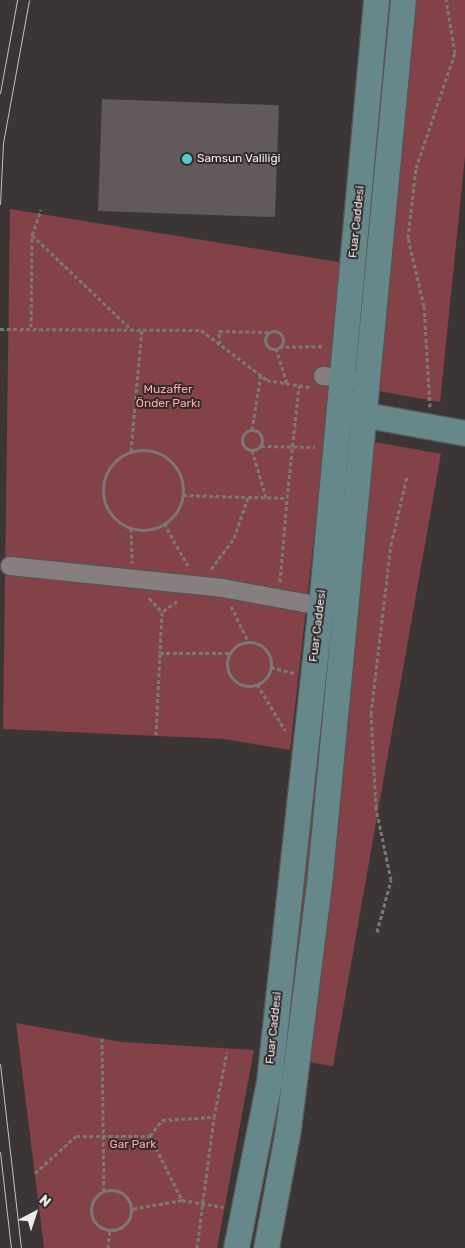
<!DOCTYPE html>
<meta charset="utf-8">
<style>
body{margin:0}
#map{position:relative;width:465px;height:1248px;overflow:hidden;background:#3c3535;font-family:Rubik,sans-serif}
div>[style]{position:absolute}
[style*='--x']{left:calc(var(--x)*1px);top:calc(var(--y)*1px);width:calc(var(--w)*1px);rotate:calc(var(--a)*1deg)}
.green>*{inset:0;background:#834248;transform-origin:0 0}
.building>*{inset:0;background:#625a5a;transform-origin:0 0}
.path>*{height:3px;margin-top:-1.5px;transform-origin:0;background:repeating-linear-gradient(90deg,#7d7676 0 4px,transparent 0 6.5px)}
.path>.ring{margin:-1.5px;padding:0;box-sizing:content-box;background:none;border:3px solid #7d7676;border-radius:50%}
.roads{filter:drop-shadow(1px 0 #585253) drop-shadow(-1px 0 #585253) drop-shadow(0 1px #585253) drop-shadow(0 -1px #585253)}
.street>*{height:18px;margin:-9px;padding:0 9px;transform-origin:9px;border-radius:9px;background:#877f7f}
.secondary>*{height:25px;margin:-12.5px;padding:0 12.5px;transform-origin:12.5px;border-radius:12.5px;background:#67888a}
.tram>*{height:1px;margin:-0.5px;padding:0 0.5px;transform-origin:0.5px;border-radius:0.5px;background:#c6c0c0}
.dots>*{width:14px;height:14px;translate:-50% -50%;box-sizing:border-box;border:2px solid #322b2b;border-radius:50%}
span{translate:-50% -50%;white-space:nowrap;text-align:center;line-height:1.15;-webkit-text-stroke:4px #322b2b;paint-order:stroke}
.poi-label{font-size:12px;color:#f0ebeb}
.left{translate:0 -50%;text-align:left}
.street-label{font-size:12px;color:#f0ebeb}
.park-label{font-size:12px;color:#fda6aa}
.north{position:absolute;left:10px;top:1188px;width:50px;height:50px;-webkit-text-stroke:4px #322b2b;paint-order:stroke;rotate:40deg;font-size:14px;font-weight:700;line-height:20px;text-align:center;color:#f0ebeb}
.north::after{content:'';display:block;margin:auto;width:18px;height:22px;background:#f0ebeb;clip-path:polygon(50% 0,100% 100%,50% 72%,0 100%)}
</style>
<div id="map">
<div class="green">
<div style="clip-path:polygon(415px 0,465px 0,465px 156px,440px 402px,379px 391px)"></div>
<div style="clip-path:polygon(10px 209px,345px 263px,290px 750px,225px 739px,3px 729px)"></div>
<div style="left:374px;top:442px;width:68px;height:622px;rotate:10deg"></div>
<div style="clip-path:polygon(16px 1023px,122px 1042px,254px 1050px,217px 1248px,44px 1248px)"></div>
</div>
<div class="building">
<div style="left:102px;top:99px;width:177px;height:112px;rotate:2deg"></div>
</div>
<div class="path">
<div style="--x:32;--y:235;--w:27;--a:-70"></div>
<div style="--x:31;--y:327;--w:92;--a:-89.4"></div>
<div style="--x:32;--y:235;--w:134;--a:43.5"></div>
<div style="--x:0;--y:329;--w:201;--a:0.3"></div>
<div style="--x:201;--y:330;--w:83;--a:37.1"></div>
<div style="--x:267;--y:380;--w:43;--a:9.5"></div>
<div class="ring" style="left:265px;top:331px;width:15px;height:15px"></div>
<div style="--x:220;--y:344;--w:13;--a:-94"></div>
<div style="--x:219;--y:331;--w:50;--a:1.1"></div>
<div style="--x:279;--y:347;--w:44;--a:-1.3"></div>
<div style="--x:276;--y:348;--w:37;--a:73"></div>
<div style="--x:430;--y:407;--w:101;--a:-93.4"></div>
<div style="--x:424;--y:306;--w:70;--a:-103.2"></div>
<div style="--x:408;--y:238;--w:70;--a:-83.5"></div>
<div style="--x:416;--y:168;--w:121;--a:-71.3"></div>
<div style="--x:455;--y:53;--w:54;--a:-99.6"></div>
<div class="ring" style="left:242px;top:430px;width:17px;height:17px"></div>
<div style="--x:252;--y:430;--w:58;--a:-81"></div>
<div style="--x:261;--y:446;--w:54;--a:1.1"></div>
<div style="--x:252;--y:450;--w:49;--a:73.4"></div>
<div class="ring" style="left:103px;top:450px;width:77px;height:77px"></div>
<div style="--x:131;--y:451;--w:123;--a:-84.9"></div>
<div style="--x:183;--y:495;--w:104;--a:1.7"></div>
<div style="--x:287;--y:498;--w:113;--a:-83.9"></div>
<div style="--x:164;--y:523;--w:49;--a:60.8"></div>
<div style="--x:131;--y:528;--w:35;--a:88"></div>
<div style="--x:211;--y:569;--w:39;--a:-53"></div>
<div style="--x:234;--y:538;--w:43;--a:-71.1"></div>
<div style="--x:280;--y:582;--w:84;--a:-85.2"></div>
<div style="--x:149;--y:598;--w:19;--a:47"></div>
<div style="--x:177;--y:601;--w:19;--a:144"></div>
<div style="--x:162;--y:612;--w:41;--a:92.8"></div>
<div style="--x:160;--y:653;--w:69;--a:0"></div>
<div style="--x:231;--y:606;--w:39;--a:64"></div>
<div class="ring" style="left:227px;top:642px;width:41px;height:41px"></div>
<div style="--x:271;--y:667;--w:24;--a:15"></div>
<div style="--x:257;--y:684;--w:54;--a:58.7"></div>
<div style="--x:156;--y:735;--w:82;--a:-87.2"></div>
<div style="--x:377;--y:932;--w:54;--a:-74.9"></div>
<div style="--x:391;--y:880;--w:74;--a:-101.8"></div>
<div style="--x:376;--y:808;--w:94;--a:-93"></div>
<div style="--x:371;--y:714;--w:170;--a:-83.3"></div>
<div style="--x:391;--y:545;--w:71;--a:-76.9"></div>
<div style="--x:102;--y:1038;--w:153;--a:89.3"></div>
<div style="--x:150;--y:1136;--w:20;--a:-53"></div>
<div style="--x:162;--y:1120;--w:52;--a:-3.3"></div>
<div style="--x:214;--y:1117;--w:66;--a:-78.7"></div>
<div style="--x:35;--y:1173;--w:55;--a:-42.1"></div>
<div style="--x:76;--y:1136;--w:74;--a:0"></div>
<div style="--x:150;--y:1136;--w:72;--a:63.4"></div>
<div style="--x:182;--y:1200;--w:52;--a:170"></div>
<div class="ring" style="left:91px;top:1190px;width:37px;height:37px"></div>
<div style="--x:182;--y:1200;--w:42;--a:9.7"></div>
<div style="--x:108;--y:1248;--w:19;--a:-84"></div>
<div style="--x:197;--y:1248;--w:132;--a:-82.6"></div>
</div>
<div class="roads">
<div class="street">
<div style="--x:323;--y:376;--w:29;--a:6"></div>
<div style="--x:10;--y:566;--w:213;--a:5.9"></div>
<div style="--x:222;--y:588;--w:101;--a:10.3"></div>
</div>
<div class="secondary">
<div style="--x:353;--y:404;--w:17;--a:40"></div>
<div style="--x:366;--y:415;--w:101;--a:10.3"></div>
<div style="--x:236;--y:1248;--w:170;--a:-78.8"></div>
<div style="--x:269;--y:1081;--w:478;--a:-83.8"></div>
<div style="--x:321;--y:606;--w:608;--a:-84.81"></div>
<div style="--x:266;--y:1248;--w:121;--a:-79.5"></div>
<div style="--x:288;--y:1129;--w:257;--a:-82.8"></div>
<div style="--x:320;--y:874;--w:878;--a:-84.58"></div>
</div>
</div>
<div class="tram">
<div style="--x:0;--y:93;--w:95;--a:-79.6"></div>
<div style="--x:0;--y:204;--w:61;--a:-87.2"></div>
<div style="--x:3;--y:143;--w:145;--a:-79.7"></div>
<div style="--x:0;--y:1064;--w:185;--a:83.5"></div>
<div style="--x:0;--y:1152;--w:97;--a:83.5"></div>
</div>
<div class="dots">
<div style="left:187px;top:159px;background:#51ccd4"></div>
</div>
<div class="poi-label">
<span class="left" style="left:197px;top:159px">Samsun Valiliği</span>
</div>
<div class="street-label">
<span style="left:357px;top:222px;rotate:-84deg">Fuar Caddesi</span>
<span style="left:318px;top:626px;rotate:-83deg">Fuar Caddesi</span>
<span style="left:274px;top:1028px;rotate:-84deg">Fuar Caddesi</span>
</div>
<div class="park-label">
<span style="left:168px;top:397px">Muzaffer<br>Önder Parkı</span>
<span style="left:133px;top:1145px">Gar Park</span>
</div>
<div class="north">N</div>
</div>
